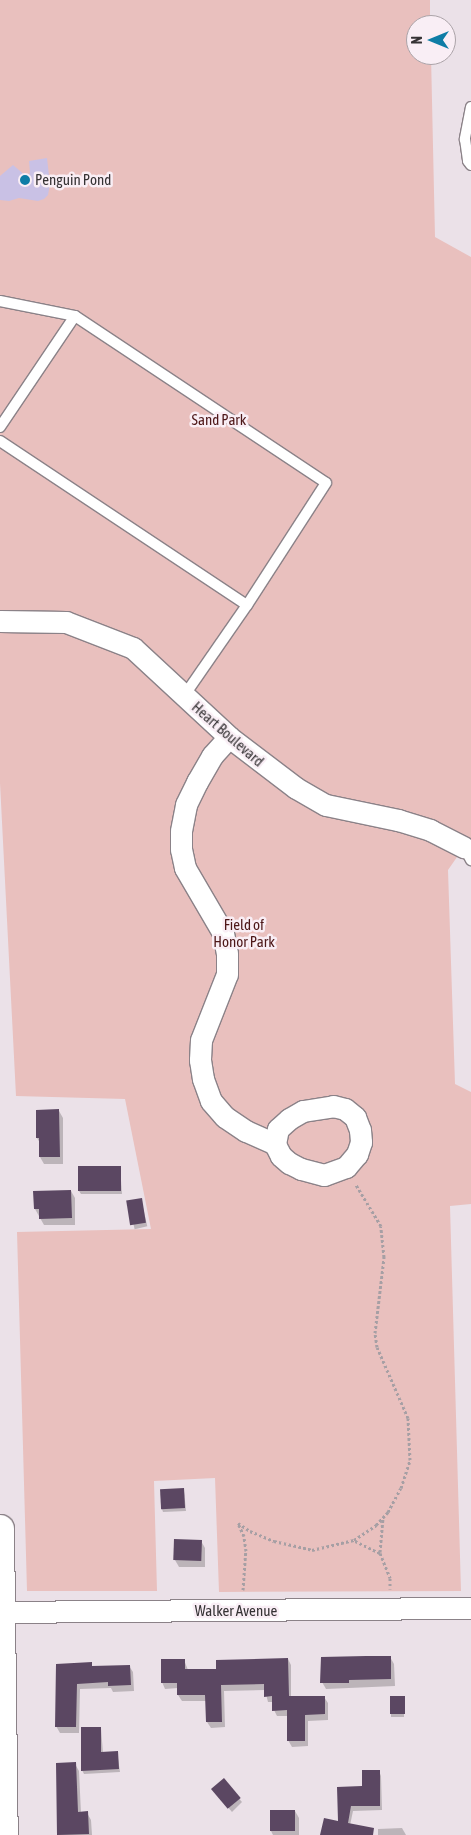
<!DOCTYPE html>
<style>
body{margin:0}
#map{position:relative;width:471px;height:1835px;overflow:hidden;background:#ebe1e8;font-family:"Asap Condensed",sans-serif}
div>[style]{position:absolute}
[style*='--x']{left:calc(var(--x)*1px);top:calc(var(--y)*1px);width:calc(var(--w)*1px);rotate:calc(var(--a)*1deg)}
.green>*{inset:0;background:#e9c0be}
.water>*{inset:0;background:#c9c1e5}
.shadow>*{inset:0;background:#0003;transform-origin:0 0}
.building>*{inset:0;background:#5b4762;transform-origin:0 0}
.path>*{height:3px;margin-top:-1.5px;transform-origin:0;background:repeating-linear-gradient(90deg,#a69fa4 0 2.5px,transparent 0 5px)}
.roads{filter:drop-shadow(1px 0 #8b8288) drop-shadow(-1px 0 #8b8288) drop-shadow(0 1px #8b8288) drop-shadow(0 -1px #8b8288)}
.service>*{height:10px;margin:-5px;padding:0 5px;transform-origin:5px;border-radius:5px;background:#fff}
.minor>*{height:21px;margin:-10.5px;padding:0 10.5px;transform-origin:10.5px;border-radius:10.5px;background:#fff}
.primary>*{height:28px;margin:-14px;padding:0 14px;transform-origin:14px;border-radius:14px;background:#fff}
.dots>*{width:14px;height:14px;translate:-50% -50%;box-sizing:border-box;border:2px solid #f9eef5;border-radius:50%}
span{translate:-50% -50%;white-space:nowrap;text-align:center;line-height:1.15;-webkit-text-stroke:5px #f9eef5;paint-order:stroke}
.poi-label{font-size:15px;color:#353234}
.left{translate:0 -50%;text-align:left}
.park-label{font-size:15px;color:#4d1718}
.street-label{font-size:15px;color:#353234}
.north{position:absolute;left:406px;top:15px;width:50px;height:50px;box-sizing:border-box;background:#f9eef5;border:1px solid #aba3a8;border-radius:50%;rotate:270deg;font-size:14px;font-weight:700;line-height:20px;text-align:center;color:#353234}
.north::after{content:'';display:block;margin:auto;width:18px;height:22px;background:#0e7da6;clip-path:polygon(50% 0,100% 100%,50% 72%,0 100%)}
</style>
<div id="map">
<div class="green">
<div style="clip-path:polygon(0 0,430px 0,430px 25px,416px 25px,416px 55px,431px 55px,435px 237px,471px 257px,471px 844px,464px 847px,448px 870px,455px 1084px,471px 1092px,471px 1204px,450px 1206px,461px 1591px,219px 1592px,215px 1478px,154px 1481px,157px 1591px,27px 1591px,17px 1232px,151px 1229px,125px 1099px,16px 1096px,0 783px)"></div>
</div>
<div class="water">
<div style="clip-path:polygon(47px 158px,50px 184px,48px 195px,44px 199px,38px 201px,19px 198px,9px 201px,0 200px,0 176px,13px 165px,26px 176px,30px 173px,29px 161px)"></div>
</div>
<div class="shadow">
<div style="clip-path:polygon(59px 1111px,63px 1118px,63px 1164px,44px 1164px,40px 1157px,40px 1143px,37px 1138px)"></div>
<div style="clip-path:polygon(120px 1167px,122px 1194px,81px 1194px,79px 1191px)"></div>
<div style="clip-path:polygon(71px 1191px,75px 1198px,75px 1225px,44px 1225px,35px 1209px)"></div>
<div style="left:141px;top:1199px;width:28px;height:13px;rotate:77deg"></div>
<div style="clip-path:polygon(184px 1490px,186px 1511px,163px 1512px,162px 1509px)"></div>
<div style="clip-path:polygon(201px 1541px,205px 1548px,205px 1567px,179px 1567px,175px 1560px)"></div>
<div style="clip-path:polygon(390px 1657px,394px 1664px,395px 1686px,326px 1689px,322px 1682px)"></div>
<div style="clip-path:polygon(288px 1659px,291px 1665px,291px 1697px,324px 1697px,328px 1703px,328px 1720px,308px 1721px,308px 1746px,292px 1747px,288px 1740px,288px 1716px,277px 1716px,274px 1710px,274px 1702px,268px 1702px,265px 1690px,224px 1691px,225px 1727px,211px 1728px,207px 1722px,207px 1701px,182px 1701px,178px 1695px,178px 1688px,165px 1689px,162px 1682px,184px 1660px,188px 1670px,217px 1670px)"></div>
<div style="clip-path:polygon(91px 1664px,93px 1667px,129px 1666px,133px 1672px,134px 1691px,113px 1692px,111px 1688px,80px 1689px,79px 1733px,60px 1733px,56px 1726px,57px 1665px)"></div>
<div style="left:391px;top:1698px;width:13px;height:19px"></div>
<div style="clip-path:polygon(101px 1728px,103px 1753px,117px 1752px,120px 1772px,84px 1774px,82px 1770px)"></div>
<div style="clip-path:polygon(57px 1764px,75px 1764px,79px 1771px,81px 1813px,87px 1813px,91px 1820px,92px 1835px,58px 1835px)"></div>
<div style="clip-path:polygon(379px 1771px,381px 1776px,382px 1810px,353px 1811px,348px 1835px,322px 1835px,340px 1822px,364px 1787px)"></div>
<div style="clip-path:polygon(223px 1780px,242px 1802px,232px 1812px,215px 1792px)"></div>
<div style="clip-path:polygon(295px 1811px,299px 1818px,299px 1835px,273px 1835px,271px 1831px)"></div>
<div style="clip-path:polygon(402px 1828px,406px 1835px,378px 1835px,378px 1829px)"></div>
</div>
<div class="building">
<div style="clip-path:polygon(59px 1109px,60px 1157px,39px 1157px,39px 1138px,36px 1138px,36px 1110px)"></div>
<div style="left:78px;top:1166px;width:43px;height:25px"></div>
<div style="clip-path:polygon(71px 1190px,72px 1218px,39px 1219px,39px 1209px,34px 1209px,33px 1191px)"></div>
<div style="left:142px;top:1198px;width:25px;height:16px;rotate:81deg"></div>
<div style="left:184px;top:1488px;width:20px;height:24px;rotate:87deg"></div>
<div style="left:174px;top:1539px;width:28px;height:21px;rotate:2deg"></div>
<div style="clip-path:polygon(366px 1656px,391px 1656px,391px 1679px,349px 1680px,349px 1683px,320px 1683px,321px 1657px)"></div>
<div style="clip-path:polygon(288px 1658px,289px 1696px,325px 1696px,325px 1714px,305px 1715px,305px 1741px,287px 1741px,287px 1710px,272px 1711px,272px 1696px,264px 1697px,264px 1684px,221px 1685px,222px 1722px,206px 1722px,205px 1695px,177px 1695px,177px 1683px,161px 1683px,161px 1659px,185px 1659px,185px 1669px,216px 1669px,216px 1660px)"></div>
<div style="clip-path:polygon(92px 1662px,92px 1666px,130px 1665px,131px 1685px,108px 1686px,108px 1682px,77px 1684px,76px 1727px,55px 1727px,56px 1664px)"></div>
<div style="left:405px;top:1696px;width:18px;height:15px;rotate:90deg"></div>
<div style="clip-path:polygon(81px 1727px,101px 1727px,101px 1752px,118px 1751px,119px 1769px,81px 1771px)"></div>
<div style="clip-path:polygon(76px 1762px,78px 1812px,88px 1811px,89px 1834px,57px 1835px,56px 1763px)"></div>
<div style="clip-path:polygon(362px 1770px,380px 1770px,380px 1806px,351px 1806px,348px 1823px,374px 1828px,373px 1835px,320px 1835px,324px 1818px,338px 1821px,337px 1787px,362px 1786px)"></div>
<div style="left:224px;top:1778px;width:26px;height:17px;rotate:50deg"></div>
<div style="left:270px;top:1810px;width:25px;height:21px"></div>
</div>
<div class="path">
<div style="--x:355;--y:1541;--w:28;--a:26"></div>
<div style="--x:380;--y:1553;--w:27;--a:68"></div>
<div style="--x:390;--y:1578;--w:11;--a:90"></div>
<div style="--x:380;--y:1552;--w:33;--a:-85"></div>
<div style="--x:243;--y:1590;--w:39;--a:-86"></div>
<div style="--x:246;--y:1551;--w:15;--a:-98"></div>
<div style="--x:244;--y:1536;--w:14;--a:-115"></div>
<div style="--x:238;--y:1523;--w:14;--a:34"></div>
<div style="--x:250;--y:1531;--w:26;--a:23"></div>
<div style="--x:274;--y:1541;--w:39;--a:13"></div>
<div style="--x:312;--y:1550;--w:43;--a:-13.4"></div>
<div style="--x:354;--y:1540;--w:27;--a:-34"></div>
<div style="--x:376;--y:1525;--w:18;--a:-47"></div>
<div style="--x:388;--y:1512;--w:27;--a:-62"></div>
<div style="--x:401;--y:1488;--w:29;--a:-72"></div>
<div style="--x:410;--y:1460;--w:42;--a:-92.7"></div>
<div style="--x:408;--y:1418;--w:77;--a:-113.6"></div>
<div style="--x:377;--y:1347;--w:14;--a:-98"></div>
<div style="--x:375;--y:1333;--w:77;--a:-83.2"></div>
<div style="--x:384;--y:1257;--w:31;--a:-96"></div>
<div style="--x:381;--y:1226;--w:50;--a:-121.2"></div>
</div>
<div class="roads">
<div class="service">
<div style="--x:471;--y:107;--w:33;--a:101"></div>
<div style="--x:465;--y:139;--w:22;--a:82"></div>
<div style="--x:468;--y:161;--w:5;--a:53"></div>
<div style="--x:0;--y:301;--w:76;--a:11.3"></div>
<div style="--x:0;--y:427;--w:134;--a:-56"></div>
<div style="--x:75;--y:316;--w:301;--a:33.6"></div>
<div style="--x:326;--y:483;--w:145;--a:122.9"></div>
<div style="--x:247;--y:605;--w:111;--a:124.7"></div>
<div style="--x:0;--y:441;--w:296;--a:33.6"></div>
<div style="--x:465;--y:846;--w:1;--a:135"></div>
<div style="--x:464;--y:847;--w:15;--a:62"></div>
</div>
<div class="minor">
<div style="--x:0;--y:621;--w:66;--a:0.9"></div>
<div style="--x:66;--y:622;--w:72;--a:21.2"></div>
<div style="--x:133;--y:648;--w:131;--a:42.8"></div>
<div style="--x:229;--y:737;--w:84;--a:37.3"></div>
<div style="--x:296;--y:788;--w:34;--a:30"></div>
<div style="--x:326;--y:805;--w:74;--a:11.8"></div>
<div style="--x:398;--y:820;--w:34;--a:17"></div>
<div style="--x:430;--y:830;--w:38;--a:27"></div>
<div style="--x:229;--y:737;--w:25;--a:132"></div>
<div style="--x:212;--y:756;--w:30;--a:120"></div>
<div style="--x:197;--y:782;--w:25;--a:116"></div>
<div style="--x:186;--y:805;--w:26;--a:101"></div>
<div style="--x:181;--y:831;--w:18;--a:90"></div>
<div style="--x:181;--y:849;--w:19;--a:78"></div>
<div style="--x:185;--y:868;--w:75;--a:59.7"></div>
<div style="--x:223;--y:933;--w:20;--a:79"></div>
<div style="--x:227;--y:953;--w:21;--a:90"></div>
<div style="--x:227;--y:974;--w:71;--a:111.5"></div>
<div style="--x:201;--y:1040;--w:20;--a:93"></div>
<div style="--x:200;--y:1060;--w:19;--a:81"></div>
<div style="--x:203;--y:1079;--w:23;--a:70"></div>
<div style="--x:211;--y:1101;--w:21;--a:49"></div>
<div style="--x:225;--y:1117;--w:25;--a:34"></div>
<div style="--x:246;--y:1131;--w:32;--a:24"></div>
<div style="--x:333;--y:1106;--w:12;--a:14"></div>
<div style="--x:345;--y:1109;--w:13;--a:39"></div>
<div style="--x:355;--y:1117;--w:14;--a:69"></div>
<div style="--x:360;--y:1130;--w:12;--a:85"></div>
<div style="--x:361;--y:1142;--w:13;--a:108"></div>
<div style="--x:357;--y:1154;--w:17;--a:130"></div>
<div style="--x:346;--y:1167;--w:23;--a:160"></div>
<div style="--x:324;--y:1175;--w:24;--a:-165"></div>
<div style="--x:301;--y:1169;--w:13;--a:-153"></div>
<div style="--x:289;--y:1163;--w:11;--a:-139"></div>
<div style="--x:281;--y:1156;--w:13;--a:-117"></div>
<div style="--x:275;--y:1144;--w:15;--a:-79"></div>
<div style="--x:278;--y:1129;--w:15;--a:-42"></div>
<div style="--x:289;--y:1119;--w:16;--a:-30"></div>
<div style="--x:303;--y:1111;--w:30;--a:-9"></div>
<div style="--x:0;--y:1612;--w:471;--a:-0.5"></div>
</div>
<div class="primary">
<div style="--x:0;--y:1529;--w:306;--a:89.3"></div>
</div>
</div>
<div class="dots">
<div style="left:25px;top:180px;background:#0e7da6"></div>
</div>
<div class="poi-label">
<span class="left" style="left:35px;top:180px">Penguin Pond</span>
</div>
<div class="park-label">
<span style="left:219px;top:420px">Sand Park</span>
<span style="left:244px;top:933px">Field of<br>Honor Park</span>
</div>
<div class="street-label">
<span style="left:228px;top:734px;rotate:41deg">Heart Boulevard</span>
<span style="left:236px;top:1611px">Walker Avenue</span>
</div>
<div class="north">N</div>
</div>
